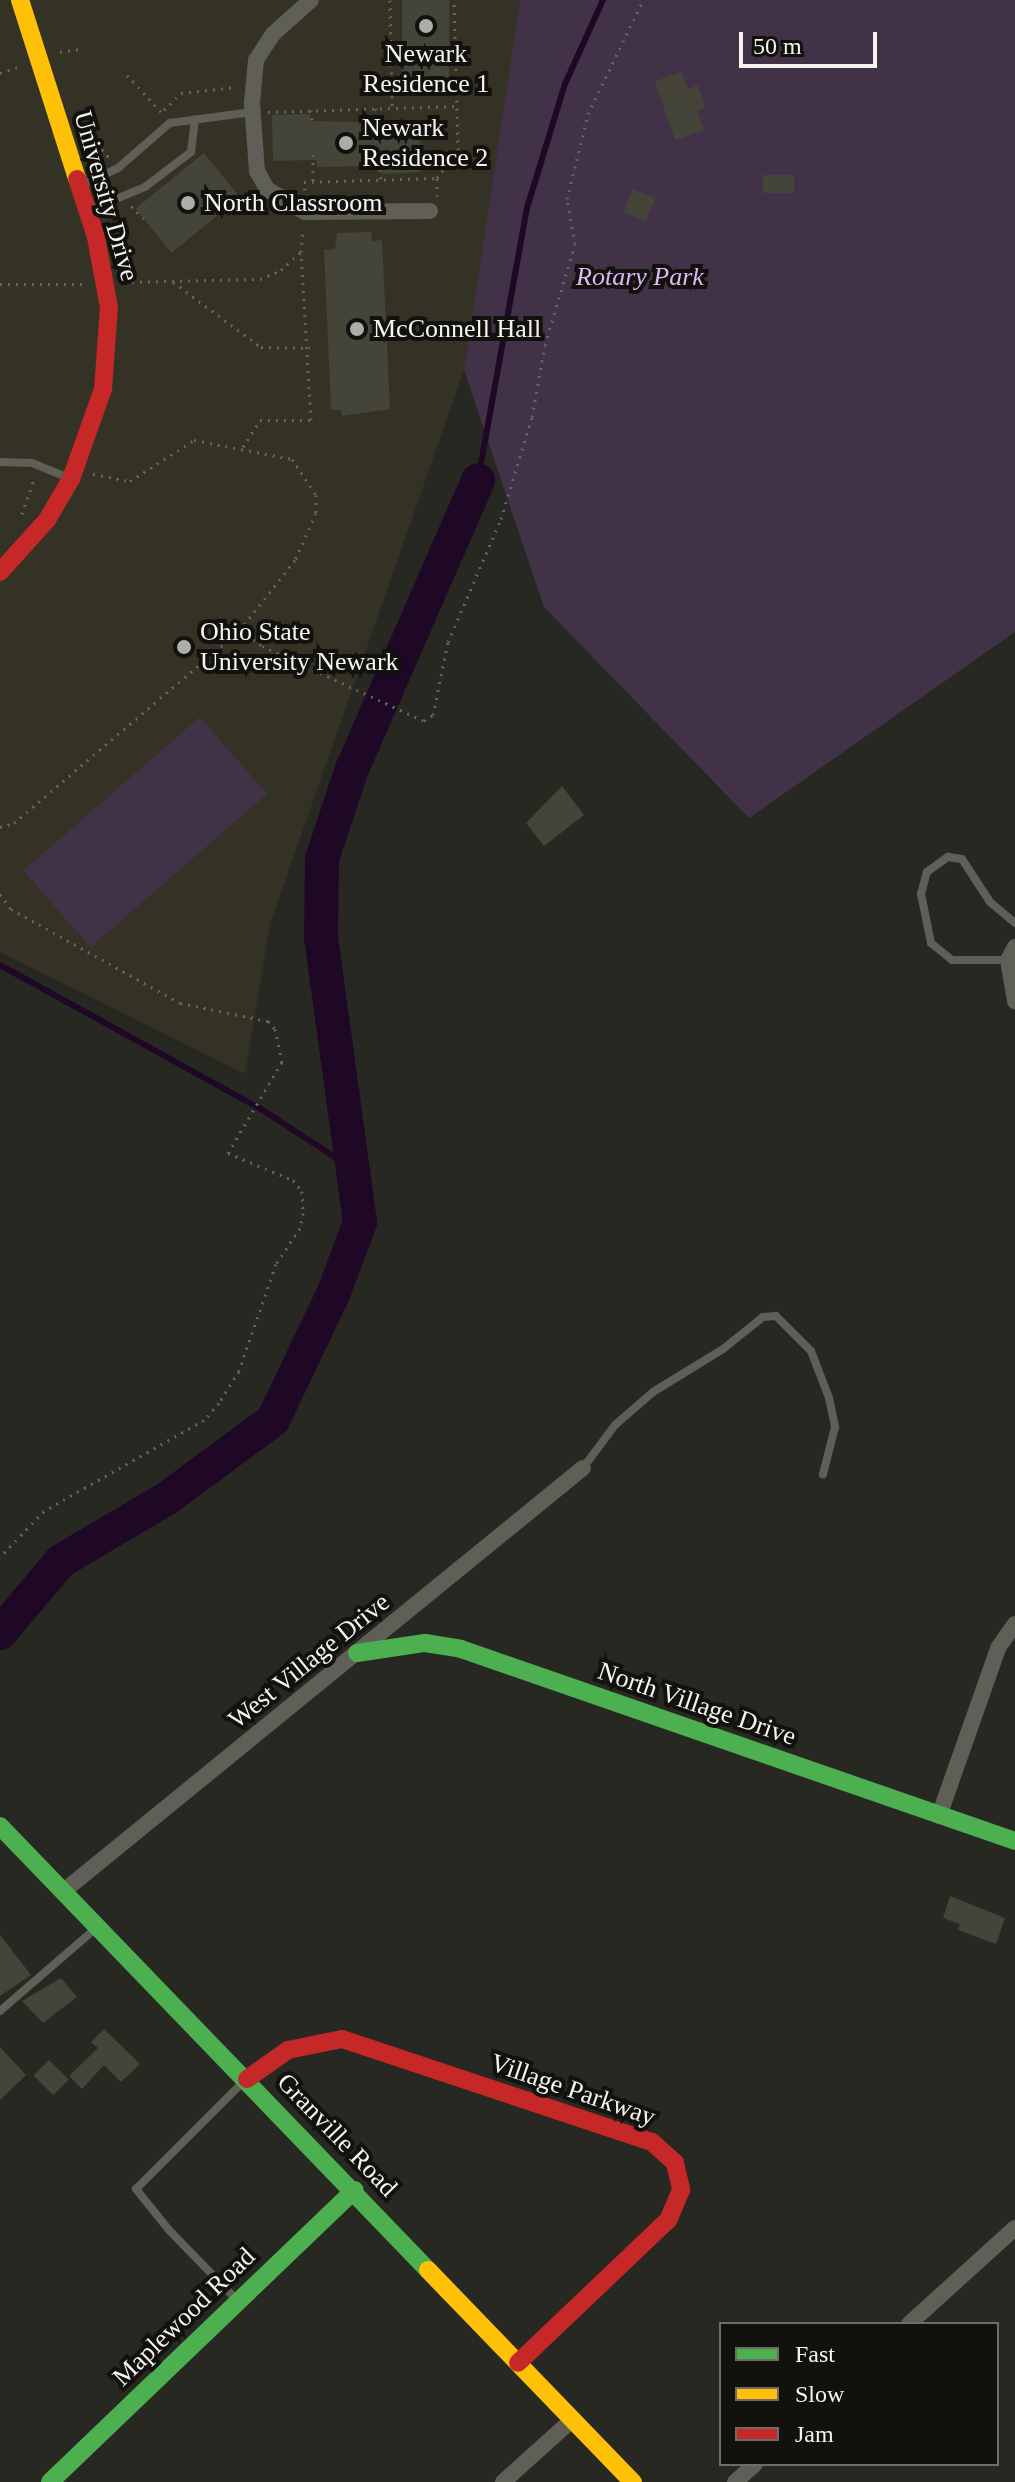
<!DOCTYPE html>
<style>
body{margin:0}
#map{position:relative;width:1015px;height:2482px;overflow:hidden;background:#282823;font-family:"Times New Roman",serif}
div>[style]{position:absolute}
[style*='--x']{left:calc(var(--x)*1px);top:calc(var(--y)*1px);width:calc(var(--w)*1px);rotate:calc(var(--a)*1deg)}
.built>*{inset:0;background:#333225}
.green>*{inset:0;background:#423248;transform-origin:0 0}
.stream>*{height:6px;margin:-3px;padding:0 3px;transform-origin:3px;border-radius:3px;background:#1e0826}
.river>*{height:34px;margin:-17px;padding:0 17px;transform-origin:17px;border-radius:17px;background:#1e0826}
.building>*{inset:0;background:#454438;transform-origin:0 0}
.path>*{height:3px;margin-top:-1.5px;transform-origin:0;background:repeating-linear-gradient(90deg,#64645e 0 2px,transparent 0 8px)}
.lane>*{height:8px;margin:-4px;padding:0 4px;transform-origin:4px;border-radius:4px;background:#5f5e57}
.street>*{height:16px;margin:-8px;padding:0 8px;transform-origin:8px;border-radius:8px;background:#5f5e57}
.fast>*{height:18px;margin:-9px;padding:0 9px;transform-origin:9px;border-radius:9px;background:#4caf50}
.slow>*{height:18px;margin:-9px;padding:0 9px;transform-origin:9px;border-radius:9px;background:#ffc107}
.jam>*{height:18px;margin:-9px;padding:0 9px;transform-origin:9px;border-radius:9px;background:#c62828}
.dots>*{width:22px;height:22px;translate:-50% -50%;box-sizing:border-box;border:4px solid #12110e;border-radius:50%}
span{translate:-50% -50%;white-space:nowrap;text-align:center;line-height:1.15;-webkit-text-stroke:8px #12110e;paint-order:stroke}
.poi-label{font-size:26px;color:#f5f4ef}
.left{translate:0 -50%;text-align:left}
.street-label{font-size:26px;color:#f5f4ef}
.park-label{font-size:26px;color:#e1b6f5;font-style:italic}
.legend{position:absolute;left:719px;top:2322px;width:280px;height:144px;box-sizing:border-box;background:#12110e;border:2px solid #6d6c68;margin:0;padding:10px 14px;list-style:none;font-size:24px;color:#f5f4ef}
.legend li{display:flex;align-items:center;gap:16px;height:40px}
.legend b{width:40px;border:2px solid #6d6c68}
.scale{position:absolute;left:739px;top:32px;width:138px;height:36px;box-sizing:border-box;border:4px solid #f5f4ef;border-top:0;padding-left:10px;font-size:24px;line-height:28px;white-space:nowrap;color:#f5f4ef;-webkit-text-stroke:6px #12110e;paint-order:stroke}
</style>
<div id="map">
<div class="built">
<div style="clip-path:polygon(0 0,520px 0,464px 370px,270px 924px,245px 1074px,0 952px)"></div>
</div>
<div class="green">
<div style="clip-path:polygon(520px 0,1015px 0,1015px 632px,749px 818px,544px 607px,464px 370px)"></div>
<div style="left:200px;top:717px;width:102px;height:234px;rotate:49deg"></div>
</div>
<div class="stream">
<div style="--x:478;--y:480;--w:276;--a:-79.8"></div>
<div style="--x:527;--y:208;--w:130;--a:-73"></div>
<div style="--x:565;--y:84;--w:92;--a:-65.7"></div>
<div style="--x:0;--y:965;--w:298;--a:28.9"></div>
<div style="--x:261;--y:1109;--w:110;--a:33.1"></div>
</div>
<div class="river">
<div style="--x:0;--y:1633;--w:94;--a:-49.7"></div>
<div style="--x:61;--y:1561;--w:122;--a:-30.6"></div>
<div style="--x:166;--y:1499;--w:133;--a:-36.4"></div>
<div style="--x:273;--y:1420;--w:142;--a:-64.5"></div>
<div style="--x:334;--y:1292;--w:75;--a:-69.6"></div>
<div style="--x:360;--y:1222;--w:287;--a:-97.8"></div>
<div style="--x:321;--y:938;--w:79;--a:-89.3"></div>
<div style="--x:322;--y:859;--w:95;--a:-71.6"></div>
<div style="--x:352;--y:769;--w:315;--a:-66.4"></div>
</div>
<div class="building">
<div style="left:402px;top:0;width:47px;height:96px"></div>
<div style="clip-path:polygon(682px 72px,688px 89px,698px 85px,705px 108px,697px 111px,704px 130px,675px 140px,655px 81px)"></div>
<div style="clip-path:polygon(310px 114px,310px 121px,419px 123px,421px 172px,381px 174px,381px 166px,317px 167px,316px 160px,273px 161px,272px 115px)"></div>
<div style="left:204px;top:153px;width:57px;height:88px;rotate:51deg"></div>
<div style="left:794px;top:175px;width:18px;height:31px;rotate:90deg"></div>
<div style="left:633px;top:189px;width:24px;height:25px;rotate:22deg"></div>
<div style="clip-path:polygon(371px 232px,372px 241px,382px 240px,390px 409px,342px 416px,341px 410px,331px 410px,324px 250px,335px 249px,337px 233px)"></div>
<div style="clip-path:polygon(562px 786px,584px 815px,544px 846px,526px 823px)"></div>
<div style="clip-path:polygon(950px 1896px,1005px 1918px,996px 1944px,958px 1930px,960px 1924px,943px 1918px)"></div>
<div style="clip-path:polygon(0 1935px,31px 1975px,0 1996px)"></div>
<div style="clip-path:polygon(61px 1978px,77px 1997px,43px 2023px,22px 2001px)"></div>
<div style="clip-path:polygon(104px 2029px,140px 2064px,121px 2082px,104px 2065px,82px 2089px,69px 2076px,98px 2048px,91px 2042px)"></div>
<div style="clip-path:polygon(0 2047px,26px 2075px,0 2100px)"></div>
<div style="left:49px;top:2060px;width:28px;height:22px;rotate:45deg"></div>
</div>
<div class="path">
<div style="--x:390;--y:0;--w:108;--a:88.9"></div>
<div style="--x:60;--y:52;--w:24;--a:-9"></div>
<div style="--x:438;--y:54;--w:16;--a:4"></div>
<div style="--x:393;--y:56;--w:16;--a:-4"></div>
<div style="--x:0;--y:73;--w:20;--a:-18"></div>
<div style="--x:127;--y:75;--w:50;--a:47.4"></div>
<div style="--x:376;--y:108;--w:23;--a:88"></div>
<div style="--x:164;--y:110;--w:24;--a:-45"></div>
<div style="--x:181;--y:93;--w:56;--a:-6.1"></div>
<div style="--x:311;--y:110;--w:16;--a:86"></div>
<div style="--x:268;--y:112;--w:190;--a:-1.8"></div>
<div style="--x:86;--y:131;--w:37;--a:49"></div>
<div style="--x:313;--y:155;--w:27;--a:90"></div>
<div style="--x:379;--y:161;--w:19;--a:84"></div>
<div style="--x:305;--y:190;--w:8;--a:-97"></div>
<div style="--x:304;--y:182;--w:133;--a:-1.7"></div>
<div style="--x:437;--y:196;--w:18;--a:-90"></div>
<div style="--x:437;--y:178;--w:35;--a:-53"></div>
<div style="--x:458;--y:150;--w:150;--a:-91.5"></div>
<div style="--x:131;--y:206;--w:21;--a:45"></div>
<div style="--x:124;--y:282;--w:136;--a:-1.3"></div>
<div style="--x:260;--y:279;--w:23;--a:-23"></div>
<div style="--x:281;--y:270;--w:27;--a:-42"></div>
<div style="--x:301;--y:252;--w:23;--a:-85"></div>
<div style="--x:173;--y:282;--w:109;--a:36.5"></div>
<div style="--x:261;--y:347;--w:49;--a:1.2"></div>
<div style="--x:0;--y:284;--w:84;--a:0"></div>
<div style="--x:243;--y:447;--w:32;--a:-58"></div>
<div style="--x:260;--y:420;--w:51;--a:0"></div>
<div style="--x:311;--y:420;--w:168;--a:-93.4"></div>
<div style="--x:93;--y:474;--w:38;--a:11"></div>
<div style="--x:130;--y:481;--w:76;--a:-32.6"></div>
<div style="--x:194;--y:440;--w:100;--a:11"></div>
<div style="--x:292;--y:459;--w:43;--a:56.3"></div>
<div style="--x:316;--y:495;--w:18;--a:90"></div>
<div style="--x:316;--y:513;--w:51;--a:114.1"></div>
<div style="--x:295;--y:560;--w:89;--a:128.2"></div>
<div style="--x:22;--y:514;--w:40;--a:-71.1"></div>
<div style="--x:0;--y:827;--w:15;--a:-16"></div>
<div style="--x:14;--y:823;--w:297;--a:-40.5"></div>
<div style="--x:240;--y:630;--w:27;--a:36"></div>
<div style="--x:262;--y:646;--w:179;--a:24.8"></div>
<div style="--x:424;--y:721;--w:11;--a:-34"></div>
<div style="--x:433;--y:715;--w:75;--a:-78.4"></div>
<div style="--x:448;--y:642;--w:134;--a:-66.7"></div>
<div style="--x:501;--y:519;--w:107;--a:-73.1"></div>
<div style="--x:532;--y:417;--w:73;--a:-79.8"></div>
<div style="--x:545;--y:345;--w:105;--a:-73.5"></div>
<div style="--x:575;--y:244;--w:46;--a:-100.1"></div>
<div style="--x:567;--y:199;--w:88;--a:-76.1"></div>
<div style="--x:588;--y:114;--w:127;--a:-64.2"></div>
<div style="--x:0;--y:894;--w:19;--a:54"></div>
<div style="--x:11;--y:909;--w:193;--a:29.1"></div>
<div style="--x:180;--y:1003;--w:90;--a:11.6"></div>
<div style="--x:268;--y:1021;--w:11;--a:49"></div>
<div style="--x:275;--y:1029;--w:34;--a:78"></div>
<div style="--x:282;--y:1062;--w:106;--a:120.7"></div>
<div style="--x:228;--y:1153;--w:70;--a:22.6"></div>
<div style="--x:293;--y:1180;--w:14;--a:51"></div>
<div style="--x:302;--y:1191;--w:22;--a:87"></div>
<div style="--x:303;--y:1213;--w:15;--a:101"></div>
<div style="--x:300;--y:1228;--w:43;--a:123.7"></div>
<div style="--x:276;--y:1264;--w:113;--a:109.1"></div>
<div style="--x:239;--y:1371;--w:38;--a:122"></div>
<div style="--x:219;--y:1403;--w:23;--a:131"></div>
<div style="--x:204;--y:1420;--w:184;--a:150.4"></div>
<div style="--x:44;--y:1511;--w:64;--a:133.7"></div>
</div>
<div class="lane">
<div style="--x:84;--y:184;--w:38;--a:-25"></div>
<div style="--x:118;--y:168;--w:69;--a:-40.9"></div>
<div style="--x:170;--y:123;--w:83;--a:-7.6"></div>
<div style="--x:89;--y:210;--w:61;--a:-22.3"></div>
<div style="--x:145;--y:187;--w:58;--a:-37.3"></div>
<div style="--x:191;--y:152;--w:33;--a:-83"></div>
<div style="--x:0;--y:462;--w:32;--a:2"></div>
<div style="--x:32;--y:463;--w:38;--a:22"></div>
<div style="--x:1008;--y:960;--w:56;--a:180"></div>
<div style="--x:952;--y:960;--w:27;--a:-141"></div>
<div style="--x:931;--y:943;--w:50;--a:-101.5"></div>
<div style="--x:921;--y:894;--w:23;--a:-75"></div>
<div style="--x:927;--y:872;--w:26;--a:-36"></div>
<div style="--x:948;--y:857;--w:14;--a:8"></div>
<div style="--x:962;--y:859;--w:51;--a:56.9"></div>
<div style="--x:990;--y:902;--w:33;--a:40"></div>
<div style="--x:583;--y:1468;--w:54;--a:-53.3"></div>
<div style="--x:615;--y:1425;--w:50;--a:-41"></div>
<div style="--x:653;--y:1392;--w:82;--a:-31.6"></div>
<div style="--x:723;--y:1349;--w:51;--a:-38.7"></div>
<div style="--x:763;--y:1317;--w:13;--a:-4"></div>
<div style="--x:776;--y:1316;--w:49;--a:45"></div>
<div style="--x:811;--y:1351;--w:50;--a:69"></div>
<div style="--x:829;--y:1398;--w:30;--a:78"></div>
<div style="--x:835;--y:1427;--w:49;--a:104.3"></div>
<div style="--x:0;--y:2011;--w:127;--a:-40.8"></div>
<div style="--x:237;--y:2300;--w:98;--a:-134.2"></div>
<div style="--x:169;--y:2230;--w:53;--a:-128.8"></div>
<div style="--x:136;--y:2189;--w:151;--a:-45"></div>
</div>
<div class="street">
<div style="--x:311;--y:0;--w:51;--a:138.2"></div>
<div style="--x:273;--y:34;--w:31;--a:123"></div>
<div style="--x:256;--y:60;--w:43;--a:95.3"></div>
<div style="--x:252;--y:103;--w:68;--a:85.8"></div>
<div style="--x:257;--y:171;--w:21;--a:61"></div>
<div style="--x:267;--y:189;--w:44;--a:31.2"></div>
<div style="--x:305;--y:212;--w:125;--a:-0.5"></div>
<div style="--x:1015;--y:947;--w:15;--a:118"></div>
<div style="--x:1008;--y:960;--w:42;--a:80.3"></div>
<div style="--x:939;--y:1816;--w:178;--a:-70.6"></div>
<div style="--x:998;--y:1648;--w:29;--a:-55"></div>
<div style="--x:65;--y:1890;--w:668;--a:-39.17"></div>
<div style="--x:909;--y:2324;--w:143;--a:-42.2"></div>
<div style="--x:503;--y:2482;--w:94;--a:-42"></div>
<div style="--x:735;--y:2482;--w:27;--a:-42"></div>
</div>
<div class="fast">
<div style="--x:357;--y:1653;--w:69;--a:-8.4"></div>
<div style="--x:425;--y:1643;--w:36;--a:9"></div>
<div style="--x:461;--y:1649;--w:586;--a:19.11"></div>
<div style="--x:0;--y:1826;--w:617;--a:46.05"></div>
<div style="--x:50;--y:2482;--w:422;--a:-43.8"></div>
</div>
<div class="slow">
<div style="--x:20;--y:0;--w:188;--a:72.3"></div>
<div style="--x:428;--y:2270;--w:295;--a:46"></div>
</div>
<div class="jam">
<div style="--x:0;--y:572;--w:70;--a:-47.9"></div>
<div style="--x:47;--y:520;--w:48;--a:-59.7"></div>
<div style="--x:71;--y:479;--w:96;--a:-70.4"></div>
<div style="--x:103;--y:389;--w:81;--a:-85.8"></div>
<div style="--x:109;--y:308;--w:72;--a:-100.4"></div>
<div style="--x:96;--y:237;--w:61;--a:-108.1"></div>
<div style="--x:247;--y:2079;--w:50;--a:-35.3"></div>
<div style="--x:288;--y:2050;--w:55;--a:-11.5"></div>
<div style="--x:342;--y:2039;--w:327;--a:18.4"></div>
<div style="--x:652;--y:2142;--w:31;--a:42"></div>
<div style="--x:675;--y:2163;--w:28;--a:77"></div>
<div style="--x:681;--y:2190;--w:33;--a:113"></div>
<div style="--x:668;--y:2220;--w:207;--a:136.4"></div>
</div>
<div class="dots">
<div style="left:426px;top:26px;background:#adada8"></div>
<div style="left:346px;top:143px;background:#adada8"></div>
<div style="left:188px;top:203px;background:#adada8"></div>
<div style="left:357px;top:329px;background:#adada8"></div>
<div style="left:184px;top:647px;background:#adada8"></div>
</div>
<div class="poi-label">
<span style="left:426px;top:69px">Newark<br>Residence 1</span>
<span class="left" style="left:362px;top:143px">Newark<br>Residence 2</span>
<span class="left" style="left:204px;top:203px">North Classroom</span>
<span class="left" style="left:373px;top:329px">McConnell Hall</span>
<span class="left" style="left:200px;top:647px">Ohio State<br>University Newark</span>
</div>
<div class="street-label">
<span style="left:106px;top:196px;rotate:74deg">University Drive</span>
<span style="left:309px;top:1661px;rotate:-39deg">West Village Drive</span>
<span style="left:697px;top:1704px;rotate:19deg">North Village Drive</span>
<span style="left:573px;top:2090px;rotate:19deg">Village Parkway</span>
<span style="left:337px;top:2135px;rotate:46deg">Granville Road</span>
<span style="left:184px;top:2317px;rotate:-44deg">Maplewood Road</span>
</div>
<div class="park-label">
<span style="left:640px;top:277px">Rotary Park</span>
</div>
<ul class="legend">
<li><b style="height:10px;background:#4caf50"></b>Fast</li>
<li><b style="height:10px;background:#ffc107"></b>Slow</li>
<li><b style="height:10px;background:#c62828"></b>Jam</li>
</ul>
<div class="scale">50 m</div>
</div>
